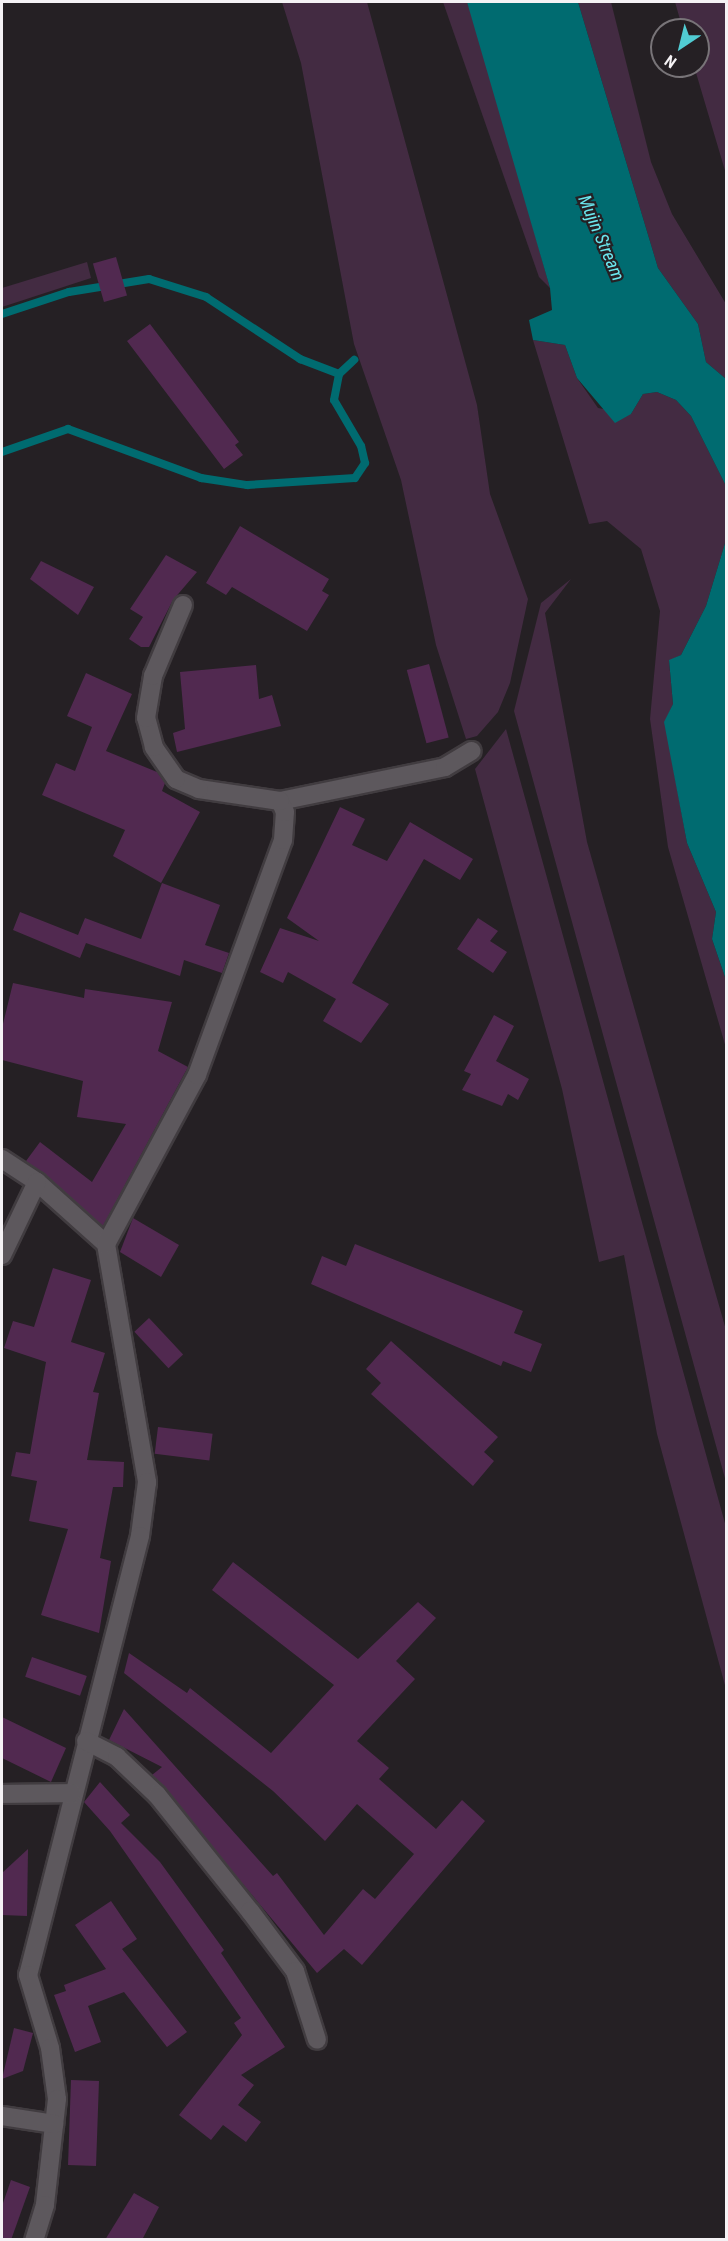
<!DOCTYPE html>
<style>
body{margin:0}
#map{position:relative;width:728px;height:2241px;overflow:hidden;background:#252024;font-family:"Roboto Condensed",sans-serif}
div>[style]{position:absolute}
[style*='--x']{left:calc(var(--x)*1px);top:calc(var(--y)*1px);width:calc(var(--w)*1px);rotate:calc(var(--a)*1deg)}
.green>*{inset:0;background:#432b42}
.water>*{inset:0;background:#006b70}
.stream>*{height:8px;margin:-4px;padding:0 4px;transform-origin:4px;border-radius:4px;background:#006b70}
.building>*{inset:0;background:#512950;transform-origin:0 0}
.roads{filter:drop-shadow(2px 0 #413c40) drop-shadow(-2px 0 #413c40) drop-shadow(0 2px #413c40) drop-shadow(0 -2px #413c40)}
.minor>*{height:18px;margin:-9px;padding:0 9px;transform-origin:9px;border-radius:9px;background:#5d585d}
span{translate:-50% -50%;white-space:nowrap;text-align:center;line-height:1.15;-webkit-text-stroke:4.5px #252024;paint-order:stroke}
.water-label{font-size:18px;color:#6be9f0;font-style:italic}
.frame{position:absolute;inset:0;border:3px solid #f5f2f5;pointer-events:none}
.north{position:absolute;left:650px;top:18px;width:60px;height:60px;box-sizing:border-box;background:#252024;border:2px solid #787478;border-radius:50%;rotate:215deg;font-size:16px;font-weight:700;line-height:24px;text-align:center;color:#f5f2f5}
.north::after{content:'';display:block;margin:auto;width:21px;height:27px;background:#51ccd3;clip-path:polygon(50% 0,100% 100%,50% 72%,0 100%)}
</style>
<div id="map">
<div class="green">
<div style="clip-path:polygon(282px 2px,367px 2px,477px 405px,490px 494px,528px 599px,510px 683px,498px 712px,477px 736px,466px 739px,436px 645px,401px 480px,354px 344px,301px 63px)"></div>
<div style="clip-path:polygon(443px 2px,467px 2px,478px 29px,550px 288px,539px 277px)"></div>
<div style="clip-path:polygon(578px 2px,611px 2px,651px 162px,672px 214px,726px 304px,726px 379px,706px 362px,698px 324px,658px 268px)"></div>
<div style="clip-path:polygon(675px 2px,726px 2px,726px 174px,694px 66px,698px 30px,683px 30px)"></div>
<div style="clip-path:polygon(87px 262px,91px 278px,2px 307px,2px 288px)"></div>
<div style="clip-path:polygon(533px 340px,565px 345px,577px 378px,598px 408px,631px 414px,643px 394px,657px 392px,676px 400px,691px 416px,726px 486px,726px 540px,706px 606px,681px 655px,669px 661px,673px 704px,665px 722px,687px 843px,716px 912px,712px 939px,726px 980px,726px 1048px,668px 847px,650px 719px,660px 611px,641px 549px,607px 521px,589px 524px)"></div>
<div style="clip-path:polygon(571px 579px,545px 613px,587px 842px,726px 1330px,726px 1482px,514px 711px,541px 603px)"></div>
<div style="clip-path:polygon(506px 729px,726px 1527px,726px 1689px,657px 1434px,624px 1255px,599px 1262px,562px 1089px,475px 769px)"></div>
</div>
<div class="water">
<div style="clip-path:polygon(467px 2px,578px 2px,658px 268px,698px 324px,706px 362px,726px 379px,726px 486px,691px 416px,676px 400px,657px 392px,643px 394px,631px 414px,615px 423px,577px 378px,565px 345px,533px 340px,529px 320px,552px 310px,550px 288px)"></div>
<div style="clip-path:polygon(726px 540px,726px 980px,712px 939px,716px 912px,687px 843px,664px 722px,673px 704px,669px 660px,681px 655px,706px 606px)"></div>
</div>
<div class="stream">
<div style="--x:2;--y:314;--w:71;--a:-18.2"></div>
<div style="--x:69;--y:292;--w:81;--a:-9.2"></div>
<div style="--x:149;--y:279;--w:60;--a:17.5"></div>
<div style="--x:206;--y:297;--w:113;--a:33.4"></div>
<div style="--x:300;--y:359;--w:42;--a:21"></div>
<div style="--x:2;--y:452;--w:70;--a:-19.2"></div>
<div style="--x:68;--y:429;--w:142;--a:20.2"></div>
<div style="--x:201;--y:478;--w:47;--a:8.7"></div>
<div style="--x:247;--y:485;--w:108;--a:-3.7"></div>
<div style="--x:355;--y:478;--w:18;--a:-56"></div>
<div style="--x:365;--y:463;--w:17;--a:-103"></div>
<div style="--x:361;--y:446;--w:53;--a:-120.4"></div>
<div style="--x:334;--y:400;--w:26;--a:-79"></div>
<div style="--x:339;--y:374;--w:21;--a:-43"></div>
</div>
<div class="building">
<div style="left:116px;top:257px;width:40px;height:24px;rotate:74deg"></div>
<div style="clip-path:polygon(150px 324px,239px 442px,235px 445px,243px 455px,224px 469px,127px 341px)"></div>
<div style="clip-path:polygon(240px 526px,329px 579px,322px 591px,329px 595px,307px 631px,232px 587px,226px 595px,206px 583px)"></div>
<div style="clip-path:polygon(166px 555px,197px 572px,173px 600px,149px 647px,141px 647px,129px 639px,143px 617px,130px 609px)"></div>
<div style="clip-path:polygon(41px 561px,94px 587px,78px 615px,30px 579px)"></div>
<div style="left:429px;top:664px;width:76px;height:23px;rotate:75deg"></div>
<div style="clip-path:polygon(256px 665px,259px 699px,272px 695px,281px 726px,177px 752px,173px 733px,185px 729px,180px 672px)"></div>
<div style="clip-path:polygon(86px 673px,132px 694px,106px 751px,157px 772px,165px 783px,162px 791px,200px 812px,161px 883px,113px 856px,125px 830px,42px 795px,56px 763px,75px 771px,92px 727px,67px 716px)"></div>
<div style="clip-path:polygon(340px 807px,365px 819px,352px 845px,387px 861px,410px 822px,473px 859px,460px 880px,424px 859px,352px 983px,389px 1004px,361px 1043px,323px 1021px,336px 999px,288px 972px,283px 983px,260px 972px,280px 928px,319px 941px,287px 918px)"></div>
<div style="clip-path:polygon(162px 883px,220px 905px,205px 945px,229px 953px,222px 973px,184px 960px,180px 976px,86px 943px,80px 958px,13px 930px,20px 912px,78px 935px,85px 918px,141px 939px)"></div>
<div style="clip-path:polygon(478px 918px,498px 931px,490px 941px,507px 952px,493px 973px,457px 949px)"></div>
<div style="clip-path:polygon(13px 983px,84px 998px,85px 989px,172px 1002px,158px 1051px,188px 1067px,103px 1226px,26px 1161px,40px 1142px,92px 1182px,126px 1124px,77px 1117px,83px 1081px,2px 1060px,2px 1028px)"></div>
<div style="clip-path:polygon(494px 1015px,514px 1026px,496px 1061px,529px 1079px,518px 1100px,508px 1094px,502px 1106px,462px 1090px,471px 1074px,464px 1071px)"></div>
<div style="clip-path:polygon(133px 1218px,179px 1245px,161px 1277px,120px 1252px)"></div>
<div style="clip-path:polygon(355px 1244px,523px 1311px,514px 1333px,542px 1344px,531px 1372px,503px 1361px,501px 1366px,311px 1284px,322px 1256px,346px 1266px)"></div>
<div style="clip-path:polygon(53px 1268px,91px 1280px,71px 1342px,105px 1353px,93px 1392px,99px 1393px,87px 1460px,124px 1462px,123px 1487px,113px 1487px,100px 1558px,111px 1561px,99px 1633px,41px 1615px,68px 1529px,29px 1521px,37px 1481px,11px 1476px,16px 1452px,30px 1454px,46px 1362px,4px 1348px,13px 1321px,34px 1327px)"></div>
<div style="left:149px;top:1318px;width:50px;height:20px;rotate:47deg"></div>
<div style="clip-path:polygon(391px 1341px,498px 1437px,484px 1452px,494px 1461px,473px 1486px,371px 1394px,381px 1383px,366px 1369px)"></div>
<div style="left:158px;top:1427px;width:55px;height:27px;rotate:7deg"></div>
<div style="clip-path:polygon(233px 1562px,358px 1659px,418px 1602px,436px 1618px,396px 1661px,415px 1679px,357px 1741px,389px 1768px,379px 1779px,436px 1829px,462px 1800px,485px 1821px,362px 1965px,344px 1949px,317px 1973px,152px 1775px,162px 1767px,109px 1740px,124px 1709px,273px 1876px,277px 1873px,324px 1935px,363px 1889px,375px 1899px,414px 1854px,357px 1804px,325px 1841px,273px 1791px,124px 1673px,129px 1653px,187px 1693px,190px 1688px,271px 1753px,334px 1685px,212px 1590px)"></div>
<div style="left:32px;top:1657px;width:58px;height:21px;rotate:19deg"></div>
<div style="clip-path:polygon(2px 1717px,66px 1748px,51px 1782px,2px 1758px)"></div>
<div style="clip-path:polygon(100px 1782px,130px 1815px,121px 1823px,160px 1862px,224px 1950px,221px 1953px,285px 2047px,241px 2075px,254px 2085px,238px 2105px,261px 2122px,246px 2142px,223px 2125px,211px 2140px,179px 2115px,242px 2035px,234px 2023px,241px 2018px,110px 1831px,84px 1802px)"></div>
<div style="clip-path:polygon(28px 1849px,27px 1916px,2px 1915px,2px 1873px)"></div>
<div style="clip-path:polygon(111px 1901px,137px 1939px,122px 1949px,187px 2032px,167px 2047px,124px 1992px,88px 2006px,101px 2042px,75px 2052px,54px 1995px,66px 1991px,64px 1985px,106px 1969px,75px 1925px)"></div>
<div style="clip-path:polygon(14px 2028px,33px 2033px,23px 2071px,2px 2079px)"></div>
<div style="left:71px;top:2080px;width:28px;height:85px;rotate:2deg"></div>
<div style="clip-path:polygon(11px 2180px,30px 2187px,11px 2240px,2px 2240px,2px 2206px)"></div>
<div style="clip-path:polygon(134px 2193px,159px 2207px,142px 2240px,105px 2240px)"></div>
</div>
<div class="roads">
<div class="minor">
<div style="--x:280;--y:801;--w:168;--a:-11.6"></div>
<div style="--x:445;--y:767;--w:31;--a:-31"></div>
<div style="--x:2;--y:1159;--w:42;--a:33.3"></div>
<div style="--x:37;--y:1182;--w:93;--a:41.9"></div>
<div style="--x:106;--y:1244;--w:242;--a:80.2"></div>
<div style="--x:147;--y:1482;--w:54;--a:97.4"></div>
<div style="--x:140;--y:1536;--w:453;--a:104.3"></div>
<div style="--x:28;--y:1975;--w:76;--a:73.2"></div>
<div style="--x:50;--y:2048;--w:51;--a:82.2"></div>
<div style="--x:57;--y:2099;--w:107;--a:96.5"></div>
<div style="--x:45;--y:2205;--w:37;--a:107"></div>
<div style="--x:106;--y:1244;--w:192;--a:-61.7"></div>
<div style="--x:197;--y:1075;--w:250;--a:-69.9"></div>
<div style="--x:283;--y:840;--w:28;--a:-86"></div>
<div style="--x:285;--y:812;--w:12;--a:-114"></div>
<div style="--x:280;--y:801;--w:82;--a:-171.6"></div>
<div style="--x:199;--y:789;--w:25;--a:-157"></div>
<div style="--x:176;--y:779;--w:39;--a:-125"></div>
<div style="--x:154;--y:747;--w:30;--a:-105"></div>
<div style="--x:146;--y:718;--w:43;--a:-80.5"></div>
<div style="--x:153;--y:676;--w:77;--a:-67.1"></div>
<div style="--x:2;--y:1255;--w:81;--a:-64.4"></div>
<div style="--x:86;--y:1741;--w:35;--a:27"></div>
<div style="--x:117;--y:1757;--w:55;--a:43.5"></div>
<div style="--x:157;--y:1795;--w:149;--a:51.3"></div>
<div style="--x:250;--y:1911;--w:75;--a:53.1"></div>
<div style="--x:295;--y:1971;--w:72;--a:72.3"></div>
<div style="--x:2;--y:1794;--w:70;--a:-0.8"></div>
<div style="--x:2;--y:2116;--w:53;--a:8.7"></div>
</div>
</div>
<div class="water-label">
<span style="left:601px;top:238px;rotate:67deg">Mujin Stream</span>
</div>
<div class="frame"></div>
<div class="north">N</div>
</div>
